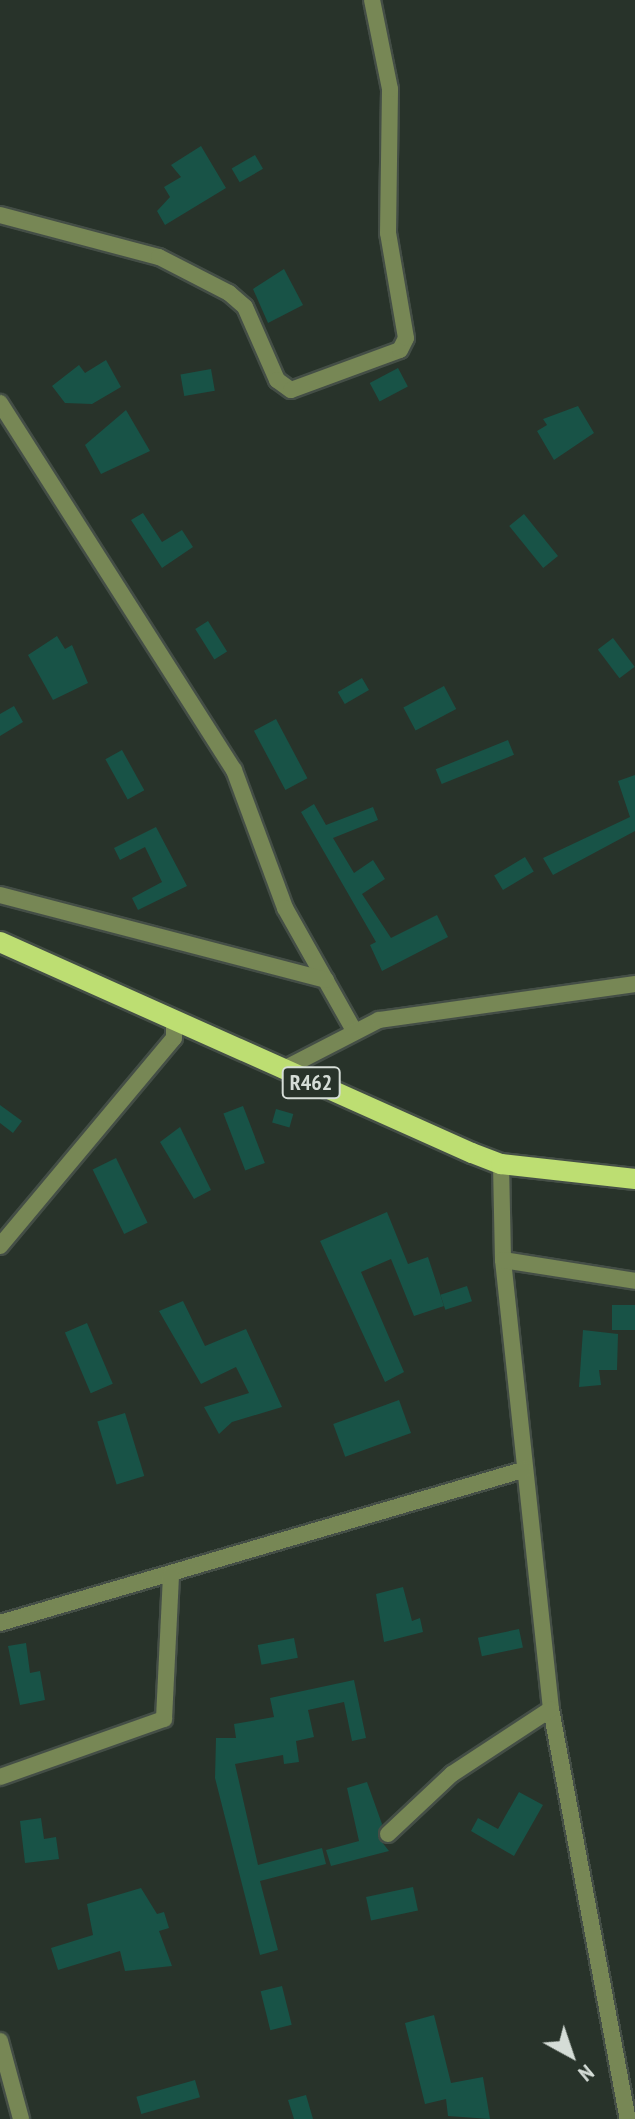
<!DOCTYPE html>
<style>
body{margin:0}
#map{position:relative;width:635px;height:2119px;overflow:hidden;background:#28332a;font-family:"PT Sans Narrow",sans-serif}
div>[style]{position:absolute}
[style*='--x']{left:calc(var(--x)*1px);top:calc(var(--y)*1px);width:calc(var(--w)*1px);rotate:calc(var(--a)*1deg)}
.building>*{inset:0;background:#185347;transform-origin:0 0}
.roads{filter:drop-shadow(2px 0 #444e46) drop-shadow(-2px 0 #444e46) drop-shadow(0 2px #444e46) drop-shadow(0 -2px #444e46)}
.minor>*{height:16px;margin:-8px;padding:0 8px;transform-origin:8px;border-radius:8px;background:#778755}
.primary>*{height:20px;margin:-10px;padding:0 10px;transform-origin:10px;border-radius:10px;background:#bdde72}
span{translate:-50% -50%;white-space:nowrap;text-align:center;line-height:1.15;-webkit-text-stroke:6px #28332a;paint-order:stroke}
.shield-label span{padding:2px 6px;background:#28332a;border:2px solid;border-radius:6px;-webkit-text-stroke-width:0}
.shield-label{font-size:22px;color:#d5ddd7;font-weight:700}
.north{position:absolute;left:531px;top:2015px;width:80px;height:80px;-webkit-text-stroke:6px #28332a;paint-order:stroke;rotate:140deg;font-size:22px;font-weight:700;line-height:32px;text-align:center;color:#d5ddd7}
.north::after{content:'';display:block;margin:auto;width:28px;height:36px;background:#d5ddd7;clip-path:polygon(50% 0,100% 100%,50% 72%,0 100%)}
</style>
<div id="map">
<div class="building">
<div style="clip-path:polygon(201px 146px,226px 188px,165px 225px,157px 211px,170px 197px,164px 187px,181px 177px,171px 165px)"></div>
<div style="left:255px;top:155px;width:16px;height:27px;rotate:60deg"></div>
<div style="clip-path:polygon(284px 269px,303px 305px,268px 323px,253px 289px)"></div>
<div style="clip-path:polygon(106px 360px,121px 387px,92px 404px,65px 403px,52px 386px,79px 365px,85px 373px)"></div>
<div style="left:398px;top:368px;width:21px;height:32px;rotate:62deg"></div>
<div style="left:211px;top:369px;width:22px;height:31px;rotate:80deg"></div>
<div style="clip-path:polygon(578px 406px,594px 433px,554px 460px,537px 431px,547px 425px,543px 419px)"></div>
<div style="clip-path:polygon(126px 410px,150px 451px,101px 474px,85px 445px)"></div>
<div style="clip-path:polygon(143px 513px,162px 542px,182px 530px,193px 547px,162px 568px,131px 520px)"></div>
<div style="left:524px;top:514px;width:54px;height:19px;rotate:51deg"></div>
<div style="left:208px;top:621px;width:36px;height:15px;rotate:58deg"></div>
<div style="clip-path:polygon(57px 636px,65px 649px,72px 645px,88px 683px,53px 700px,28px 655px)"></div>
<div style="left:613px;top:638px;width:36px;height:19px;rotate:53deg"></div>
<div style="left:362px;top:678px;width:14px;height:28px;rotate:60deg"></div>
<div style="left:444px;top:686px;width:26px;height:46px;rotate:62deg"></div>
<div style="clip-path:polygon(14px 706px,23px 722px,0 736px,0 714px)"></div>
<div style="left:276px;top:719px;width:67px;height:25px;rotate:62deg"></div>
<div style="left:508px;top:740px;width:16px;height:78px;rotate:68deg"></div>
<div style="left:122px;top:750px;width:46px;height:19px;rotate:61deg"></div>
<div style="clip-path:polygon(635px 775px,635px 831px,553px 875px,543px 858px,630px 817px,618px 781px)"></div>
<div style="clip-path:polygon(314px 804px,326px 825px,373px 807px,378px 820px,333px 838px,354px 873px,373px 860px,385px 879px,362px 894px,391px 938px,437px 915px,448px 937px,382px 971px,370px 945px,376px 942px,301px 812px)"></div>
<div style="clip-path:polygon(156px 827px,187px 886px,138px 910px,132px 898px,162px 882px,145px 847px,120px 860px,114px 848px)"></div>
<div style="left:525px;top:857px;width:17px;height:36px;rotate:59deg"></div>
<div style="clip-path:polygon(0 1105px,22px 1121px,13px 1133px,0 1123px)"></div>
<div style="left:243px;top:1106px;width:61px;height:21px;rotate:69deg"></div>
<div style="left:276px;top:1109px;width:18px;height:14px;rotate:16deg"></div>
<div style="clip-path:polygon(180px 1127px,211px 1190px,194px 1199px,160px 1142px)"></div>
<div style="left:116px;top:1158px;width:72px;height:26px;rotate:64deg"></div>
<div style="clip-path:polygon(387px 1212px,408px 1264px,428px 1257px,444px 1306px,414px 1316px,391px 1259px,361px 1272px,404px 1372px,385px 1382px,320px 1241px)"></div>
<div style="left:467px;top:1286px;width:16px;height:28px;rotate:72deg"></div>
<div style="clip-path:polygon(183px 1301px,205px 1346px,246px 1329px,282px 1407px,232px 1422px,219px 1434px,204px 1407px,249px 1393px,236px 1367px,201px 1384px,159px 1311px)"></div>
<div style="left:612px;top:1305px;width:23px;height:25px"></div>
<div style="left:87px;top:1323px;width:66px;height:24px;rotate:67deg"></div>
<div style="clip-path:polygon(583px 1330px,618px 1334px,617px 1370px,599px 1370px,601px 1385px,579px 1387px)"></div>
<div style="left:399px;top:1400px;width:35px;height:70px;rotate:70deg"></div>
<div style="left:125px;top:1413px;width:66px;height:29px;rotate:73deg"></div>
<div style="clip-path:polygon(403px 1587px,412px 1621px,420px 1618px,423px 1632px,384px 1642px,376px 1594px)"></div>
<div style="left:519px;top:1629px;width:19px;height:42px;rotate:78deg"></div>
<div style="left:294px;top:1638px;width:20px;height:37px;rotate:79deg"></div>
<div style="clip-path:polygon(26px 1643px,30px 1673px,40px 1671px,45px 1700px,20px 1705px,8px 1646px)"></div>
<div style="clip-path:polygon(354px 1680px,366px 1738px,352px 1741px,344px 1702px,308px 1710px,314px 1737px,296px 1741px,299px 1762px,284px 1764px,283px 1755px,235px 1764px,258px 1865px,322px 1848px,326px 1864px,260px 1881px,278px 1950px,260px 1955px,215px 1778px,216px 1738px,236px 1738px,234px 1724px,274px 1717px,270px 1698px)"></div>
<div style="clip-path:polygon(367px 1782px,382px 1824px,378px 1837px,389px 1851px,331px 1866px,326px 1850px,359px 1841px,347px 1788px)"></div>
<div style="clip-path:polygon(519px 1792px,543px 1805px,514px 1856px,471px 1831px,478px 1818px,498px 1829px)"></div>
<div style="clip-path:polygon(41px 1818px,44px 1839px,56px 1837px,59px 1859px,25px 1863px,20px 1821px)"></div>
<div style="left:413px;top:1887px;width:24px;height:48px;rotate:78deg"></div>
<div style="clip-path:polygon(141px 1888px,157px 1914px,164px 1912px,169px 1928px,159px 1931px,172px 1966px,125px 1971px,120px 1951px,58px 1970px,51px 1948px,93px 1935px,87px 1904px)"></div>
<div style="left:282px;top:1986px;width:40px;height:22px;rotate:76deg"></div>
<div style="clip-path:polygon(434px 2015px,451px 2083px,483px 2077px,490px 2119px,448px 2116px,446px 2099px,425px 2104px,405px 2023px)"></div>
<div style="left:195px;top:2080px;width:18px;height:61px;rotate:74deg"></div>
<div style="clip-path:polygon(306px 2095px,313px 2119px,294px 2119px,288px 2100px)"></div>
</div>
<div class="roads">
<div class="minor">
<div style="--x:0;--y:215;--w:164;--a:14.8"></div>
<div style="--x:159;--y:257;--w:79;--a:27.2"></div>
<div style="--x:229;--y:293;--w:21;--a:41"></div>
<div style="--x:245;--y:307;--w:80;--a:66.3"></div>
<div style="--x:277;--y:380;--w:17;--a:36"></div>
<div style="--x:291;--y:390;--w:116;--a:-20.2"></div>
<div style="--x:400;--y:350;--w:13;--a:-63"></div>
<div style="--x:406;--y:338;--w:107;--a:-99.7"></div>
<div style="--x:388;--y:233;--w:144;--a:-89.2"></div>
<div style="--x:390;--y:89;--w:91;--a:-101.4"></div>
<div style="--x:0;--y:403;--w:435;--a:57.5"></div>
<div style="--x:234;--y:770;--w:147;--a:69.7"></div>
<div style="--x:285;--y:908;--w:142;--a:60.6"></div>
<div style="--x:0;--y:895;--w:337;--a:14.6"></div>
<div style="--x:282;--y:1070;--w:109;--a:-27.3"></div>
<div style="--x:379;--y:1020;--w:259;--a:-8"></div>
<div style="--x:501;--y:1164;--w:96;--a:88.8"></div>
<div style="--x:503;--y:1260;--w:452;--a:83.9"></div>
<div style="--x:551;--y:1709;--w:417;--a:79.4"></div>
<div style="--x:0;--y:1246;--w:271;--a:-50.1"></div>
<div style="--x:174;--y:1038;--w:16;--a:-90"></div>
<div style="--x:503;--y:1260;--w:134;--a:9"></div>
<div style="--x:0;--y:1623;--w:545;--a:-16.31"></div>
<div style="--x:0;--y:1777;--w:174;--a:-19.5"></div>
<div style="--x:164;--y:1719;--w:145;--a:-87.2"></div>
<div style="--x:388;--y:1834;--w:88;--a:-43.2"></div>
<div style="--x:452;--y:1774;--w:118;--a:-33.3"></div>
<div style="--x:0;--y:2041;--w:81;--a:74.9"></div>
</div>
<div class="primary">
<div style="--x:0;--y:942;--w:517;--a:24.09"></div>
<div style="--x:472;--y:1153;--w:31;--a:21"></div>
<div style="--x:501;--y:1164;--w:135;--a:6.4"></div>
</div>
</div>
<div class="shield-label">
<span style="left:311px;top:1083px">R462</span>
</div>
<div class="north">N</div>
</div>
